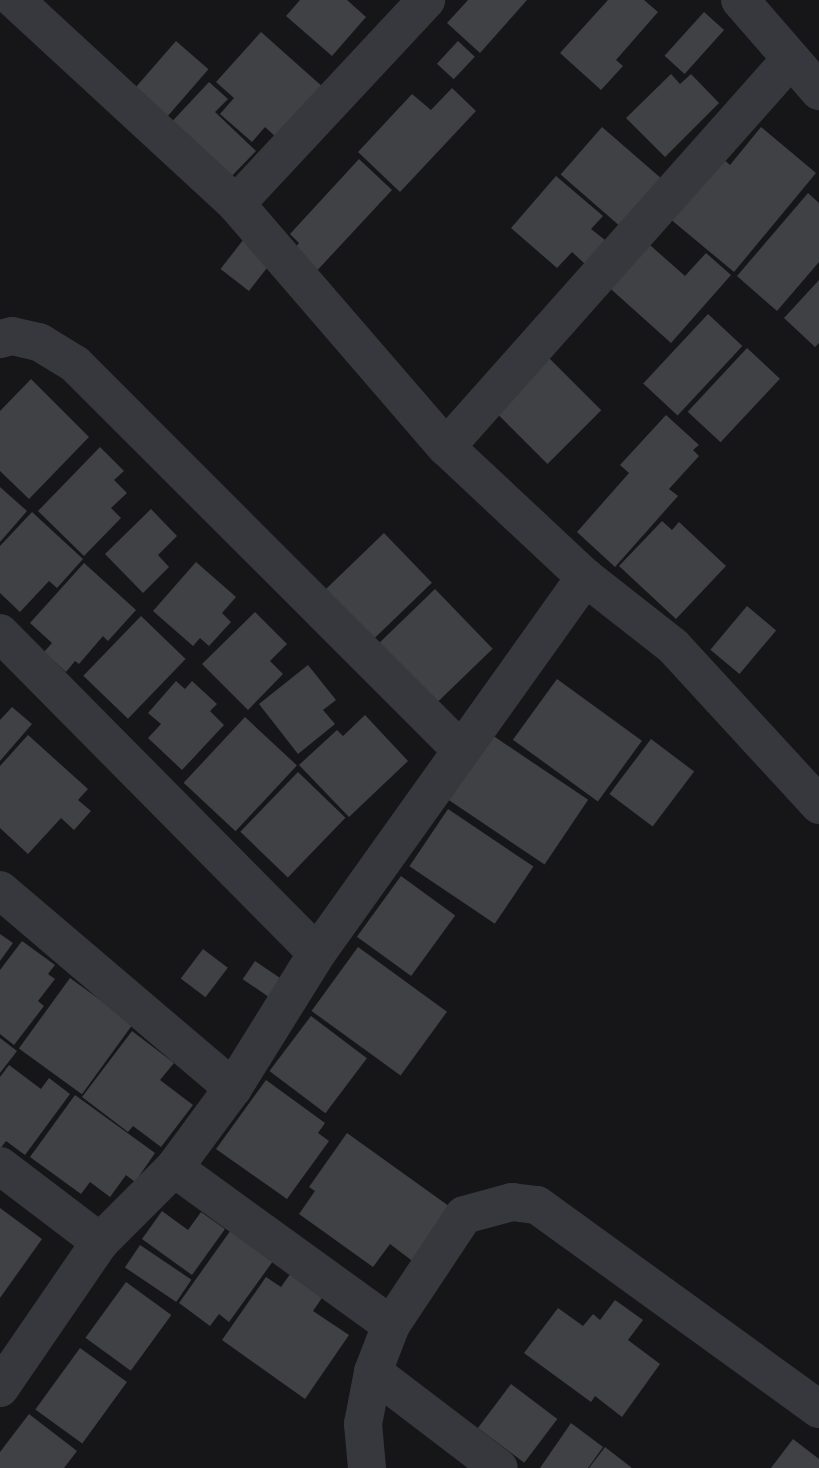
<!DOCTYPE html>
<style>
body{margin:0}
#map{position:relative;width:819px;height:1468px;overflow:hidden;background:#161618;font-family:Cabin,sans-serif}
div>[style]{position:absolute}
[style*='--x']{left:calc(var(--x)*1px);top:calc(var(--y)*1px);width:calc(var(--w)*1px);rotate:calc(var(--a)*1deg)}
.building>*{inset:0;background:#404145;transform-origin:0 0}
.street>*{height:38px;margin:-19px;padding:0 19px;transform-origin:19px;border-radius:19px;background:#37383d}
span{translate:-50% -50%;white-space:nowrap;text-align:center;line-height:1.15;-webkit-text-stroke:5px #111113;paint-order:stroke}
</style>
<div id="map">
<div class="building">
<div style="clip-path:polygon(300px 0,347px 0,366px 17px,332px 56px,286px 16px)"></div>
<div style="clip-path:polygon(468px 0,527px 0,480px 53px,447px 23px)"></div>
<div style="clip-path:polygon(608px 0,644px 0,658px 12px,616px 60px,623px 66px,601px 90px,560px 53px)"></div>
<div style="left:704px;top:12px;width:27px;height:59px;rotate:42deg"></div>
<div style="clip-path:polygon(261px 32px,324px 88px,278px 139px,265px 127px,252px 142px,220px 114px,234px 98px,216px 82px)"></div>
<div style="left:176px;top:41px;width:43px;height:64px;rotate:41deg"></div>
<div style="left:458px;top:41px;width:23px;height:31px;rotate:43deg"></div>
<div style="clip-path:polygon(671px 74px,680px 84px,691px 74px,719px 103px,665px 157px,626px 118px)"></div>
<div style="clip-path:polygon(209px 82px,228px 99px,215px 112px,256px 151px,224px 184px,165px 129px)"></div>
<div style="clip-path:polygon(452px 88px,476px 111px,400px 192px,358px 152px,412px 94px,431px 110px)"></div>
<div style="left:602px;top:127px;width:84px;height:63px;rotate:41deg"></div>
<div style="clip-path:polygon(761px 127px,816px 173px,734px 272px,663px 213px,721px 157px,730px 165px)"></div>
<div style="clip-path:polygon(359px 159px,392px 190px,312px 276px,289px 255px,299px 243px,290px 234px)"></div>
<div style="clip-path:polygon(556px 176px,603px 216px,591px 229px,605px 240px,585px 264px,572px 252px,557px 268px,511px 228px)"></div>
<div style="clip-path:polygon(808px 193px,819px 203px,819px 262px,777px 311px,737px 276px)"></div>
<div style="left:247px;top:235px;width:36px;height:43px;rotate:38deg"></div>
<div style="clip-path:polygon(642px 238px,685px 276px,706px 253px,731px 275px,671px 343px,603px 282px)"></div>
<div style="clip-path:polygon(819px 280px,819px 343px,815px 347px,784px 318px)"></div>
<div style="left:708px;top:314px;width:47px;height:95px;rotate:43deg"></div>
<div style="left:747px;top:348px;width:45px;height:87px;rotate:43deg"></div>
<div style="left:544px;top:353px;width:81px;height:76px;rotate:45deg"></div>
<div style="clip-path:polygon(31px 379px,89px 437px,29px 499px,0 471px,0 411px)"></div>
<div style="clip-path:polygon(666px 415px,699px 445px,693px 450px,699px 456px,669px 489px,678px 496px,615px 567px,577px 532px,629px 473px,620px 465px)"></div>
<div style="clip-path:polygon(100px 447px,124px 471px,114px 480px,127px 493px,111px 508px,121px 518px,84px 556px,38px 511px)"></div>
<div style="clip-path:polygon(0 487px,27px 511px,0 542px)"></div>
<div style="clip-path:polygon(151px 509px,177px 536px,158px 555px,169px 567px,143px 593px,105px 554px)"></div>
<div style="clip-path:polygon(32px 512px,83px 559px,57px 588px,49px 581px,20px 612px,0 593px,0 546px)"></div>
<div style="clip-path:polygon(662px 521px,672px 530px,679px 522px,726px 566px,676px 619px,619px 566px)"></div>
<div style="left:384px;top:533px;width:69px;height:81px;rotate:46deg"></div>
<div style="clip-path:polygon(196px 562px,236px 597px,222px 613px,231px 622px,209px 646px,200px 638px,193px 646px,153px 611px)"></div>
<div style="clip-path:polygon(84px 563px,136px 610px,108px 641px,103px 636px,79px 664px,75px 661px,66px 672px,44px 652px,52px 643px,30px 623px)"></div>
<div style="left:435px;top:589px;width:83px;height:78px;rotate:46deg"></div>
<div style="left:747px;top:606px;width:38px;height:57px;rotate:40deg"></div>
<div style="clip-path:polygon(255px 612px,287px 644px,270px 661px,283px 674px,248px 710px,202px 664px)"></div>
<div style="left:141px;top:616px;width:62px;height:83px;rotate:44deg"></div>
<div style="clip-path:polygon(308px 665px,336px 700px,323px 710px,335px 724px,298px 754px,259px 704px)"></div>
<div style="left:557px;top:679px;width:105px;height:75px;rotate:36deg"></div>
<div style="clip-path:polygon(176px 681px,185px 689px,192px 681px,217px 704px,210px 711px,224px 725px,182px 770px,148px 738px,161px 724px,148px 713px)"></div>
<div style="clip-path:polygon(12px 707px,32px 724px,0 761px,0 720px)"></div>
<div style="clip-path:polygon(365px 715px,408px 761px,349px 817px,299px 765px,337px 730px,343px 736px)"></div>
<div style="left:245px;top:717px;width:71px;height:90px;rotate:43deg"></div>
<div style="clip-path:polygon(28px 735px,88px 789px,78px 800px,91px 811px,74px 830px,61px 818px,28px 854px,0 828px,0 766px)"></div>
<div style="left:492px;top:735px;width:116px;height:78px;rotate:34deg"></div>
<div style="left:651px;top:739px;width:54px;height:69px;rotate:37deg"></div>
<div style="left:298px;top:772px;width:66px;height:83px;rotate:44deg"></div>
<div style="left:448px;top:809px;width:103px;height:69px;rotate:34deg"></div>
<div style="left:401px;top:876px;width:67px;height:75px;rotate:36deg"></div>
<div style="clip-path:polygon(0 934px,13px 943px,0 961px)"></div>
<div style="clip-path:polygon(22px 941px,55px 965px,48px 974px,55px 979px,38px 1001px,44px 1006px,14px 1045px,0 1034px,0 970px)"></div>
<div style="left:358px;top:947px;width:110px;height:79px;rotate:36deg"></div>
<div style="left:203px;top:949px;width:31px;height:37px;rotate:37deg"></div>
<div style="left:255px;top:961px;width:32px;height:22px;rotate:34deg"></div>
<div style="left:70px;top:978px;width:78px;height:87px;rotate:36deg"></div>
<div style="left:311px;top:1016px;width:70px;height:69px;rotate:37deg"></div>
<div style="clip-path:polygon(132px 1031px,174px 1063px,160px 1080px,193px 1105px,161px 1147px,133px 1126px,128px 1132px,82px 1097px)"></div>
<div style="clip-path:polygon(0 1038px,17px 1051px,0 1073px)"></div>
<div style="clip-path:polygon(9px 1065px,41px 1089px,49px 1078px,70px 1094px,25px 1155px,6px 1141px,0 1149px,0 1077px)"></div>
<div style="clip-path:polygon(266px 1080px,325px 1123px,318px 1133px,329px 1141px,287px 1199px,216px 1149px)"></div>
<div style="clip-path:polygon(75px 1095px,155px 1153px,135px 1182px,126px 1175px,110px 1197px,90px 1182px,81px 1194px,30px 1157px)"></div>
<div style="clip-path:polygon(347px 1133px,453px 1209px,415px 1263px,390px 1244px,373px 1267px,299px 1214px,315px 1191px,309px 1187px)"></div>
<div style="clip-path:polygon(0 1208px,42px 1239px,0 1298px)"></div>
<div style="clip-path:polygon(162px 1211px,188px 1230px,201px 1212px,225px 1229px,192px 1275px,142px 1239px)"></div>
<div style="clip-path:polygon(233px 1227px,276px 1257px,229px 1322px,219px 1314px,210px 1326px,179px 1303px)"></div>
<div style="left:140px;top:1245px;width:62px;height:27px;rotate:34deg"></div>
<div style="clip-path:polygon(293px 1270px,326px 1292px,313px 1311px,349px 1335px,305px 1399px,222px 1340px,266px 1277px,281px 1287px)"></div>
<div style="left:126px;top:1282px;width:56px;height:69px;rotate:36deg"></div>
<div style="clip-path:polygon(615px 1300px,643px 1320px,628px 1340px,660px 1364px,622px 1417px,595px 1396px,591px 1402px,524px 1353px,558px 1308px,583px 1326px,593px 1314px,600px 1320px)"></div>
<div style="left:80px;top:1348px;width:58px;height:76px;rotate:36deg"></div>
<div style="left:511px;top:1384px;width:58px;height:55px;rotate:37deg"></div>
<div style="clip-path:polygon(29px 1414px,77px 1451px,64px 1468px,0 1468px,0 1452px)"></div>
<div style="clip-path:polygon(571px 1423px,603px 1447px,588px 1468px,540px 1468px)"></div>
<div style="clip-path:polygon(793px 1439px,819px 1459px,819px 1468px,771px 1468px)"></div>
<div style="clip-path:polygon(605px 1447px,632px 1468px,589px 1468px)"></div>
</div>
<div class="street">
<div style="--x:15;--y:0;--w:301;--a:42.7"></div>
<div style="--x:236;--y:204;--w:321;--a:49.2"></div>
<div style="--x:740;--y:0;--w:121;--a:49"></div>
<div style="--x:789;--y:61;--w:516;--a:131.62"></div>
<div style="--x:446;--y:447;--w:190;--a:43.1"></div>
<div style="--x:585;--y:577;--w:112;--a:38.1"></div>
<div style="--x:673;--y:646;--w:216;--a:47.4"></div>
<div style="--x:236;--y:204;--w:279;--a:-47"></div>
<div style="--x:0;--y:339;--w:12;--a:-14"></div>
<div style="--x:12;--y:336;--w:28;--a:13"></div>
<div style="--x:39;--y:342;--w:42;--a:31.4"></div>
<div style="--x:75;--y:364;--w:546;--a:45"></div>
<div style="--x:0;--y:633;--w:450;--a:45.3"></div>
<div style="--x:0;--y:890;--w:306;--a:40.4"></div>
<div style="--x:0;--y:1166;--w:126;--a:37.2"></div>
<div style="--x:174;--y:1168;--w:268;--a:35.9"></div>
<div style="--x:391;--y:1325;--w:50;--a:111"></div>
<div style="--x:373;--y:1372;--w:53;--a:100.9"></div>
<div style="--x:363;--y:1424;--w:44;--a:84.8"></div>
<div style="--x:391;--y:1325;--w:132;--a:-56.4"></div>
<div style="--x:464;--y:1215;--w:50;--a:-15.2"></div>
<div style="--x:512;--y:1202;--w:25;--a:7"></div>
<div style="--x:537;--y:1205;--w:348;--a:35.9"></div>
<div style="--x:373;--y:1372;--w:158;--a:37.3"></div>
<div style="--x:0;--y:1388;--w:177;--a:-55.6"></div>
<div style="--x:100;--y:1242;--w:105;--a:-45"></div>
<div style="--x:174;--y:1168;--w:99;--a:-53.6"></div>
<div style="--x:233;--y:1088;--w:159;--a:-58.1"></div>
<div style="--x:317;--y:953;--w:462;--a:-54.5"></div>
</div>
</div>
